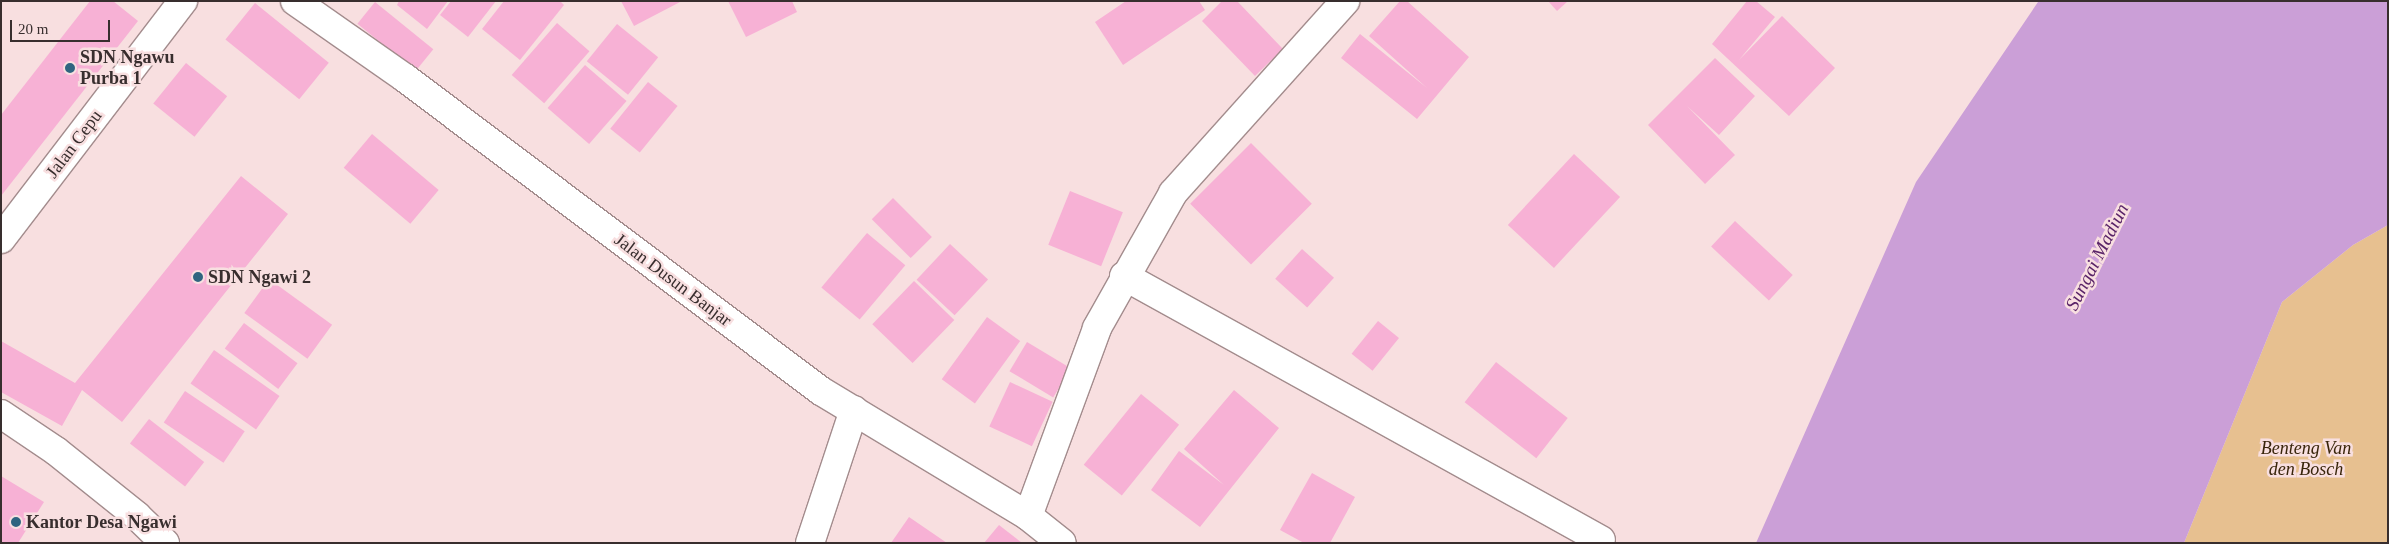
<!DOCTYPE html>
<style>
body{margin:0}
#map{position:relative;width:2389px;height:544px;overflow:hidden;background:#f8dfe0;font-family:Georgia,serif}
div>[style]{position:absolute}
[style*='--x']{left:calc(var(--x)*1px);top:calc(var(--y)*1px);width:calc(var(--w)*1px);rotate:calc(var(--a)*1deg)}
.green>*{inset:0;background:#e7c090}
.water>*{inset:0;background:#cb9fd7}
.building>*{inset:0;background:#f7b1d5;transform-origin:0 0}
.roads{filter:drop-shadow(1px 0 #a38c8d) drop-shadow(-1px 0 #a38c8d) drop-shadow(0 1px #a38c8d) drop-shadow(0 -1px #a38c8d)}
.minor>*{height:28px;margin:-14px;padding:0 14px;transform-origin:14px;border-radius:14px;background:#fff}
.dots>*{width:14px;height:14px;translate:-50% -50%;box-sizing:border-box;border:2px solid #f8dfe0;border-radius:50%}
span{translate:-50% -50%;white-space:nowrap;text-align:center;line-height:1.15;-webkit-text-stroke:5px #f8dfe0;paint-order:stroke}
.poi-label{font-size:18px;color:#382e2e;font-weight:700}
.left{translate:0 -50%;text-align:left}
.street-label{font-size:18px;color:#382e2e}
.park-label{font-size:18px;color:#39250b;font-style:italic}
.water-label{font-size:19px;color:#5a2468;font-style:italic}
.frame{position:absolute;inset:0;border:2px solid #382e2e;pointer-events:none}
.scale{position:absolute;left:10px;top:20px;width:100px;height:22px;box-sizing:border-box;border:2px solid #382e2e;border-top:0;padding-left:6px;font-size:15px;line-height:18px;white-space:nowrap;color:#382e2e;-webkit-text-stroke:4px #f8dfe0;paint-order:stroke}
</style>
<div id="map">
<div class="green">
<div style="clip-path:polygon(2388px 225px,2388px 543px,2184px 543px,2282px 302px,2353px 245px)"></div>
</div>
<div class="water">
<div style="clip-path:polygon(2388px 1px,2388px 225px,2353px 245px,2282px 302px,2184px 543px,1756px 543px,1916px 182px,2038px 2px)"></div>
</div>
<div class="building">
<div style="clip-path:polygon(90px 1px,113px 1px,138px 21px,1px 196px,1px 115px)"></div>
<div style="clip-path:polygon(399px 1px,448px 1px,427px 29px,397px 5px)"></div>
<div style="clip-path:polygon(451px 1px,496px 1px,468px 37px,440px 15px)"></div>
<div style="clip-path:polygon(504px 1px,560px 1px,564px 5px,520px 60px,482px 29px)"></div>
<div style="clip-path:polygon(621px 1px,682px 1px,634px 26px)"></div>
<div style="clip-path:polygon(728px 1px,792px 1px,797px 12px,746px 37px)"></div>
<div style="clip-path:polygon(1126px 1px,1199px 1px,1205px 10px,1123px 65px,1095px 22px)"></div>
<div style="clip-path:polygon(1222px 1px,1237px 1px,1283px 49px,1255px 76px,1202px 21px)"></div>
<div style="clip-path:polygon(1400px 1px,1407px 1px,1469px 57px,1417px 119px,1341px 58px,1360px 34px,1427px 88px,1369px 36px)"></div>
<div style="clip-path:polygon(1548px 1px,1568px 1px,1557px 11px)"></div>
<div style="clip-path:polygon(1747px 1px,1756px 1px,1775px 17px,1739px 60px,1782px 16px,1835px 68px,1789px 116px,1712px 44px)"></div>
<div style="left:375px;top:2px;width:75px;height:28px;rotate:39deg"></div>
<div style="left:255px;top:3px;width:95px;height:47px;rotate:39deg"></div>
<div style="left:557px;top:23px;width:43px;height:69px;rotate:41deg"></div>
<div style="left:617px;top:24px;width:53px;height:48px;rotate:39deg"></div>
<div style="clip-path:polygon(1715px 58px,1755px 96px,1719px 135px,1687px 106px,1735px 155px,1705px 184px,1648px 125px)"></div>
<div style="left:186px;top:63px;width:53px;height:52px;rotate:39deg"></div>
<div style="left:585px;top:65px;width:55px;height:57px;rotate:41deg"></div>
<div style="left:648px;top:82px;width:38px;height:60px;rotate:39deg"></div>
<div style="left:372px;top:134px;width:87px;height:44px;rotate:40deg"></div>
<div style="left:1251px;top:143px;width:86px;height:86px;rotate:45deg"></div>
<div style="left:1574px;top:154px;width:63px;height:97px;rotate:43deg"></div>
<div style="clip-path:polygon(241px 176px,288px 214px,122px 422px,82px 390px,62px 426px,1px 392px,1px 341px,75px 383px)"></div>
<div style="left:1070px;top:191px;width:57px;height:58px;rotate:22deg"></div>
<div style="left:893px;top:198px;width:55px;height:30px;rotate:45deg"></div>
<div style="left:1735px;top:221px;width:79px;height:35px;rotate:43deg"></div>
<div style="left:867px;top:233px;width:50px;height:71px;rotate:40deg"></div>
<div style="left:950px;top:244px;width:52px;height:49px;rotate:43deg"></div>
<div style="left:1302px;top:249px;width:43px;height:40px;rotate:42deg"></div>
<div style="left:269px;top:279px;width:78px;height:42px;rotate:36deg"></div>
<div style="left:914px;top:281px;width:56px;height:60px;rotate:44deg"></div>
<div style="left:987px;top:317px;width:41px;height:77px;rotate:36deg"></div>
<div style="left:1378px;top:321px;width:27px;height:42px;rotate:39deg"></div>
<div style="left:244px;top:323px;width:67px;height:32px;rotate:37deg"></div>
<div style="left:1027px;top:342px;width:51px;height:34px;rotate:31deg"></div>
<div style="left:214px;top:350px;width:80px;height:41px;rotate:35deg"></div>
<div style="left:1496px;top:362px;width:91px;height:51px;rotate:38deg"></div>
<div style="left:1010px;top:382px;width:47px;height:49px;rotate:25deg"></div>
<div style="clip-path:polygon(1234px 390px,1279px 428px,1200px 527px,1151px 490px,1179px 451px,1224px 485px,1184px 449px)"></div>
<div style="left:185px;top:391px;width:72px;height:38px;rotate:34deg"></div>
<div style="left:1141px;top:394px;width:49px;height:91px;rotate:39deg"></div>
<div style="left:149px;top:419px;width:70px;height:31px;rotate:38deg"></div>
<div style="clip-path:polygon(1312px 473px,1355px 497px,1330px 543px,1304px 543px,1280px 530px)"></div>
<div style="clip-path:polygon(1px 476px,44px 502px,18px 543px,1px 543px)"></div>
<div style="clip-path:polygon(909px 517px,947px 543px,891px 543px)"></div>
<div style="clip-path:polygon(999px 525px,1022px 543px,984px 543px)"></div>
</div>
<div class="roads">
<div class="minor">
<div style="--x:295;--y:1;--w:134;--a:35"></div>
<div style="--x:405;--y:78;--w:521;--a:36.96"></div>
<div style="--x:821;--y:391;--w:242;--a:31.1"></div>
<div style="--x:1028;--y:516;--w:43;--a:38.5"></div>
<div style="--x:1;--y:239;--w:300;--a:-52.6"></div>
<div style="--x:1124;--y:276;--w:545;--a:28.96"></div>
<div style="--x:1;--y:414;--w:66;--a:33.9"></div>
<div style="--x:56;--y:451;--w:104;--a:38.7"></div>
<div style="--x:137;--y:516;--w:39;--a:44"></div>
<div style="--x:1028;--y:516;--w:200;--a:-69.8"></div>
<div style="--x:1097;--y:328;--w:155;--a:-60.6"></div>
<div style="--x:1173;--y:193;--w:258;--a:-48.1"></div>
<div style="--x:810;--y:543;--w:140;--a:-71.7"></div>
</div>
</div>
<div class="dots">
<div style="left:70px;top:68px;background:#2f6480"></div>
<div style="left:198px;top:277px;background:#2f6480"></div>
<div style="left:16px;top:522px;background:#2f6480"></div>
</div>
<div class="poi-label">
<span class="left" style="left:80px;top:68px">SDN Ngawu<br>Purba 1</span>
<span class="left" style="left:208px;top:277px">SDN Ngawi 2</span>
<span class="left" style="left:26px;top:522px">Kantor Desa Ngawi</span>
</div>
<div class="street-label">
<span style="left:74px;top:144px;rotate:-53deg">Jalan Cepu</span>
<span style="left:673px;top:280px;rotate:37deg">Jalan Dusun Banjar</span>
</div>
<div class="park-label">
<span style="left:2306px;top:459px">Benteng Van<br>den Bosch</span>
</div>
<div class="water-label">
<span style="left:2097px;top:257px;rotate:-63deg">Sungai Madiun</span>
</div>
<div class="frame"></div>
<div class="scale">20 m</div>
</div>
